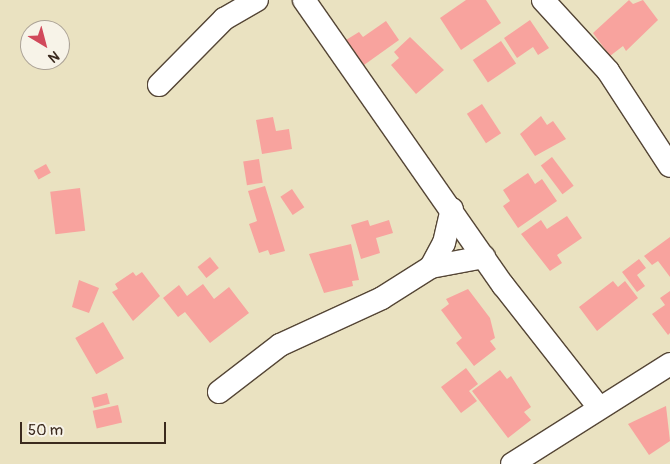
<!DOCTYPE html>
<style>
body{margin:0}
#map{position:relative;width:670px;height:464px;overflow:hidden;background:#eae2c1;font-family:Pangolin,sans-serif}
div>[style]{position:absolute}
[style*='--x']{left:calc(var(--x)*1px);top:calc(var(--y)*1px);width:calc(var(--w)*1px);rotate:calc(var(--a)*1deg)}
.building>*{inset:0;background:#f8a39e;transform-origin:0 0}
.roads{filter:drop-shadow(1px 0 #554636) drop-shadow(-1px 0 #554636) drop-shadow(0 1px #554636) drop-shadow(0 -1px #554636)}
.minor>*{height:22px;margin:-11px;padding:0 11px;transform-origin:11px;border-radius:11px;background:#fff}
span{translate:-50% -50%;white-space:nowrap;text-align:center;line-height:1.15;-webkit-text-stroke:4px #f7f3e8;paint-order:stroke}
.north{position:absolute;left:20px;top:20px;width:50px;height:50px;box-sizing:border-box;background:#f7f3e8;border:1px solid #aca397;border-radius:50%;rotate:143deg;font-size:14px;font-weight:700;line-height:20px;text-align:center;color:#3b2a1e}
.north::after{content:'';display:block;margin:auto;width:18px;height:22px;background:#d1495b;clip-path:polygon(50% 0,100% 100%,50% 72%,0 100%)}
.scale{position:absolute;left:20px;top:422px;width:146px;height:22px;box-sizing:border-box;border:2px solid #3b2a1e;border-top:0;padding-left:6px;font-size:15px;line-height:18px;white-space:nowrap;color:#3b2a1e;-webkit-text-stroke:4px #f7f3e8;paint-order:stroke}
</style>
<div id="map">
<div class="building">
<div style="clip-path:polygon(466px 0,486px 0,501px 23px,461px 50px,440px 18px)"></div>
<div style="clip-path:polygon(629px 0,633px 4px,643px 0,658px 20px,626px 51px,623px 46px,610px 56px,593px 33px)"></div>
<div style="clip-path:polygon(530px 20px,549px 48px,538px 55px,533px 47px,517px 58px,504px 38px)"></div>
<div style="clip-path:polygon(386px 21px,399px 40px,364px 65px,346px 40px,359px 32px,363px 37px)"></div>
<div style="clip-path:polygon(410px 37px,444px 70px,416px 94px,391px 65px,399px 58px,394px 52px)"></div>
<div style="left:501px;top:41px;width:27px;height:34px;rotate:56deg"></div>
<div style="left:482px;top:104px;width:35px;height:18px;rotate:57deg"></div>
<div style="clip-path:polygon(541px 116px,547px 125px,553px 121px,566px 139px,535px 156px,520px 134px)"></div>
<div style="clip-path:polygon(273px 117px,276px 131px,289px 129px,292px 149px,262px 154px,256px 120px)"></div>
<div style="left:552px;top:157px;width:36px;height:14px;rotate:53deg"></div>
<div style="left:259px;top:159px;width:24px;height:16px;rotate:81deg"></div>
<div style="left:46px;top:164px;width:10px;height:14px;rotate:61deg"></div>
<div style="clip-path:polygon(528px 173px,535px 184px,542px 179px,557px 201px,518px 228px,503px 206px,510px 201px,503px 190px)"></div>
<div style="clip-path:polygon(265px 186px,285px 251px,270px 255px,268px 250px,259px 253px,249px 224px,257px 221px,248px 191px)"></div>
<div style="left:80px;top:188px;width:43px;height:30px;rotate:83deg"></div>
<div style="left:292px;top:189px;width:22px;height:14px;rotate:56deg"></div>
<div style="clip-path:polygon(567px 216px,582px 238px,557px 255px,562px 263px,550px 271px,521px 234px,541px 220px,547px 229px)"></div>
<div style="clip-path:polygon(368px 220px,370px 226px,389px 220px,393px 233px,376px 238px,380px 253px,361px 259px,351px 225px)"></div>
<div style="clip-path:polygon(670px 237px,670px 277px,658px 261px,652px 265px,644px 256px)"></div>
<div style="clip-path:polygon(351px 244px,359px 280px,352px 281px,353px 286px,324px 293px,309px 254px)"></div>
<div style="left:210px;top:257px;width:14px;height:16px;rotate:51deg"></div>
<div style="clip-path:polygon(639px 259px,646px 268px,637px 275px,645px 286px,637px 292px,622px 272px)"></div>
<div style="clip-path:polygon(133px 272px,136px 276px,142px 272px,160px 296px,133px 321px,112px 292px,118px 289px,115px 284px)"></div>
<div style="clip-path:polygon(79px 280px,99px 288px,89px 313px,72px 307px)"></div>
<div style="clip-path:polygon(613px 281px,618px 287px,625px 281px,638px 298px,597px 331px,579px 307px)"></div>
<div style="clip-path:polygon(203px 284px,214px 299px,229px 287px,249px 313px,210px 343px,185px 312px,178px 317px,163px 298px,179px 285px,187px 296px)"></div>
<div style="clip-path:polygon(468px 289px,490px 318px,495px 338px,490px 341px,496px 349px,474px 366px,456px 343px,462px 338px,441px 310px,449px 304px,446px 299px)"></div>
<div style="clip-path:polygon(670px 291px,670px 333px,668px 335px,652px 314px,665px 305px,660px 298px)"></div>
<div style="left:103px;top:322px;width:42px;height:32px;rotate:60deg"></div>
<div style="clip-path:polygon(466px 368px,478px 384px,469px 391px,477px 401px,461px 413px,441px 387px)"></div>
<div style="clip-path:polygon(500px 370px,507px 379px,511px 376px,531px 407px,524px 412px,531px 420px,508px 438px,472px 391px)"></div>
<div style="left:107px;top:393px;width:11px;height:16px;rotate:75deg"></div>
<div style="left:118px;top:405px;width:18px;height:26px;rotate:77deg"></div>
<div style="clip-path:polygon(666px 406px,670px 441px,649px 455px,628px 424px)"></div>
</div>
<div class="roads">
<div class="minor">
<div style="--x:304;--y:0;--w:348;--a:55.1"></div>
<div style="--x:503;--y:285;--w:154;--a:51.9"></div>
<div style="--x:543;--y:0;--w:96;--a:47.5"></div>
<div style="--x:608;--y:71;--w:113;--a:56.9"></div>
<div style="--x:159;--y:85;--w:93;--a:-45.4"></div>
<div style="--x:224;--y:19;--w:38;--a:-30"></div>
<div style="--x:431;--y:267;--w:54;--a:-10.7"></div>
<div style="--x:219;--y:392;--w:77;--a:-37.6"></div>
<div style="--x:280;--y:345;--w:112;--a:-24.7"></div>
<div style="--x:382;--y:298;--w:58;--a:-32.3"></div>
<div style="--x:431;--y:267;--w:27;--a:-62"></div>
<div style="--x:444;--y:243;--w:35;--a:-77"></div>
<div style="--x:512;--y:464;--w:187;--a:-32.3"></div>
</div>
</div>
<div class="north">N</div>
<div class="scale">50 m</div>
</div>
